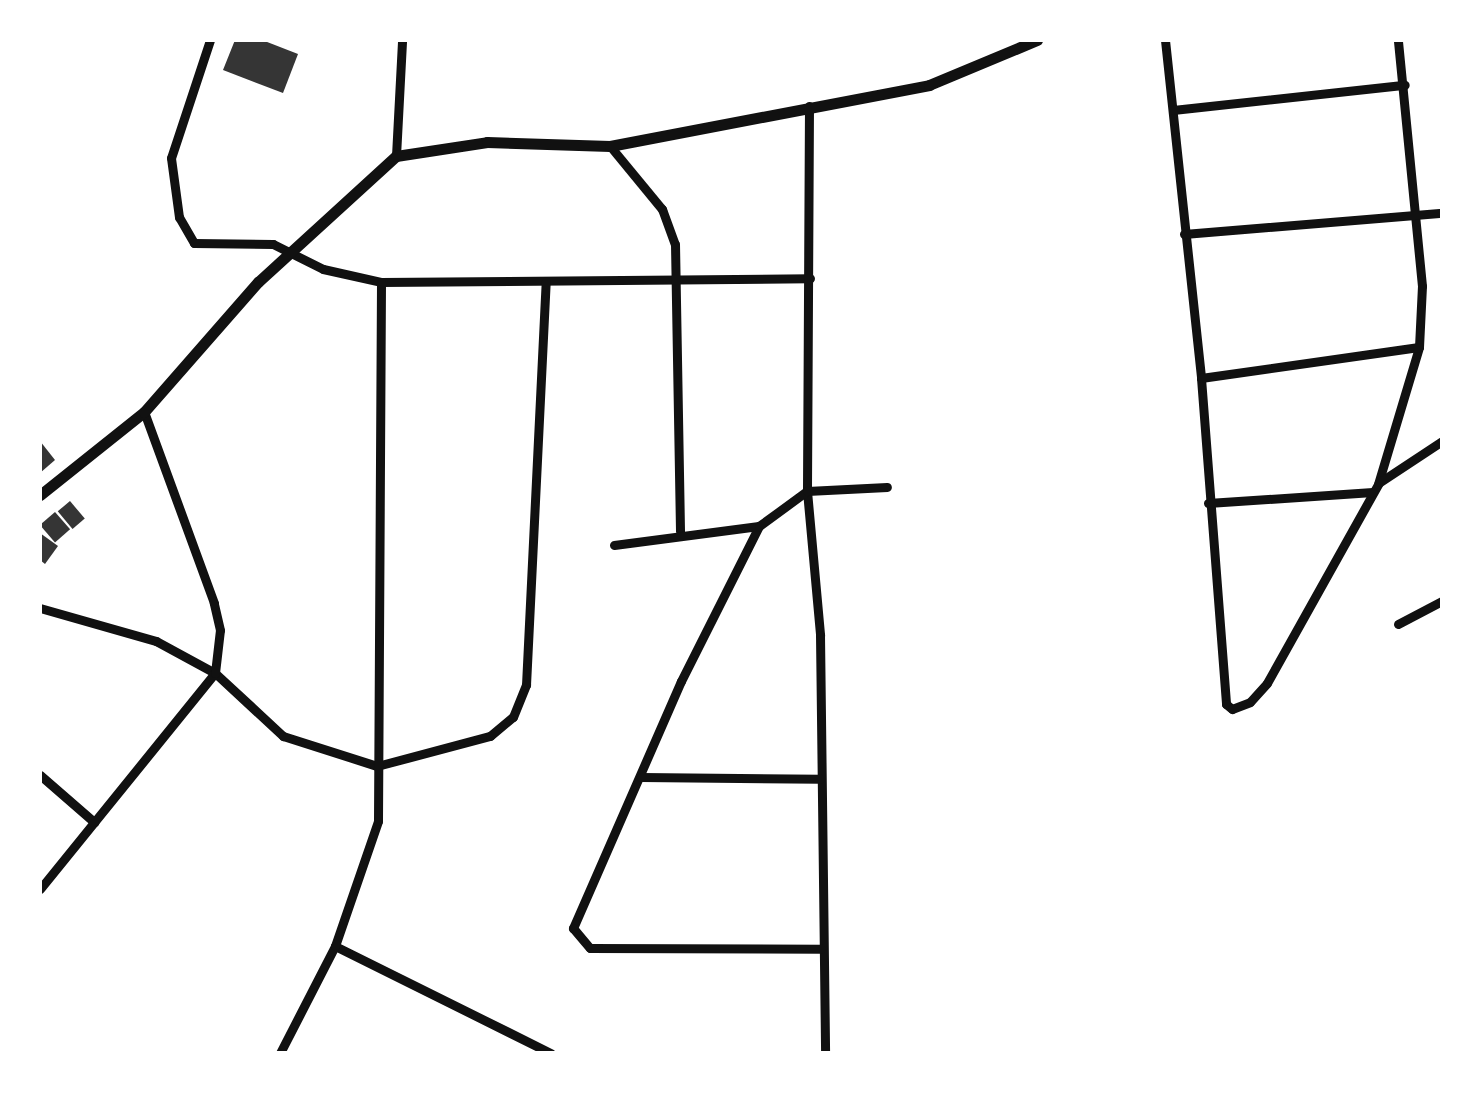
<!DOCTYPE html>
<style>
body{margin:0}
#map{position:relative;width:1482px;height:1093px;overflow:hidden;background:#fff;font-family:"Work Sans",sans-serif}
div>[style]{position:absolute}
[style*='--x']{left:calc(var(--x)*1px);top:calc(var(--y)*1px);width:calc(var(--w)*1px);rotate:calc(var(--a)*1deg)}
.building>*{inset:0;background:#353535;transform-origin:0 0}
.minor>*{height:9px;margin:-4.5px;padding:0 4.5px;transform-origin:4.5px;border-radius:4.5px;background:#111}
.tertiary>*{height:11px;margin:-5.5px;padding:0 5.5px;transform-origin:5.5px;border-radius:5.5px;background:#111}
span{translate:-50% -50%;white-space:nowrap;text-align:center;line-height:1.15;-webkit-text-stroke:9px #fff;paint-order:stroke}
.frame{position:absolute;inset:0;border:42px solid #fff;pointer-events:none}
</style>
<div id="map">
<div class="building">
<div style="clip-path:polygon(235px 40px,262px 40px,298px 54px,283px 93px,223px 70px)"></div>
<div style="clip-path:polygon(40px 441px,55px 460px,40px 473px)"></div>
<div style="left:70px;top:501px;width:23px;height:16px;rotate:50deg"></div>
<div style="left:55px;top:512px;width:23px;height:20px;rotate:49deg"></div>
<div style="clip-path:polygon(40px 533px,58px 546px,45px 564px,40px 560px)"></div>
</div>
<div class="minor">
<div style="--x:210;--y:40;--w:124;--a:108.3"></div>
<div style="--x:171;--y:158;--w:60;--a:82.3"></div>
<div style="--x:179;--y:217;--w:30;--a:60"></div>
<div style="--x:194;--y:243;--w:79;--a:0.7"></div>
<div style="--x:273;--y:244;--w:56;--a:26.6"></div>
<div style="--x:323;--y:269;--w:59;--a:12.6"></div>
<div style="--x:381;--y:282;--w:429;--a:-0.5"></div>
<div style="--x:1165;--y:40;--w:340;--a:83.9"></div>
<div style="--x:1201;--y:378;--w:327;--a:85.6"></div>
<div style="--x:1226;--y:704;--w:8;--a:40"></div>
<div style="--x:1232;--y:709;--w:19;--a:-21"></div>
<div style="--x:1250;--y:702;--w:25;--a:-48"></div>
<div style="--x:1267;--y:683;--w:228;--a:-60.8"></div>
<div style="--x:1378;--y:484;--w:143;--a:-73.3"></div>
<div style="--x:1419;--y:347;--w:61;--a:-87.2"></div>
<div style="--x:1422;--y:286;--w:247;--a:-95.6"></div>
<div style="--x:809;--y:106;--w:385;--a:90.3"></div>
<div style="--x:807;--y:491;--w:145;--a:84.8"></div>
<div style="--x:820;--y:635;--w:418;--a:89.3"></div>
<div style="--x:1173;--y:110;--w:233;--a:-6.2"></div>
<div style="--x:610;--y:146;--w:82;--a:50.5"></div>
<div style="--x:662;--y:209;--w:37;--a:70"></div>
<div style="--x:675;--y:244;--w:287;--a:89"></div>
<div style="--x:396;--y:156;--w:116;--a:-87"></div>
<div style="--x:1184;--y:234;--w:259;--a:-4.7"></div>
<div style="--x:1201;--y:378;--w:220;--a:-8.1"></div>
<div style="--x:1380;--y:482;--w:74;--a:-33.5"></div>
<div style="--x:1208;--y:503;--w:165;--a:-3.8"></div>
<div style="--x:759;--y:526;--w:174;--a:116.7"></div>
<div style="--x:681;--y:681;--w:270;--a:113.6"></div>
<div style="--x:573;--y:928;--w:26;--a:50"></div>
<div style="--x:590;--y:948;--w:231;--a:0.2"></div>
<div style="--x:614;--y:545;--w:146;--a:-7.5"></div>
<div style="--x:759;--y:526;--w:59;--a:-36.1"></div>
<div style="--x:807;--y:491;--w:80;--a:-2.9"></div>
<div style="--x:40;--y:608;--w:121;--a:15.9"></div>
<div style="--x:156;--y:641;--w:67;--a:28.5"></div>
<div style="--x:215;--y:673;--w:93;--a:42.8"></div>
<div style="--x:283;--y:736;--w:99;--a:17.7"></div>
<div style="--x:377;--y:766;--w:117;--a:-14.9"></div>
<div style="--x:490;--y:736;--w:30;--a:-40"></div>
<div style="--x:513;--y:717;--w:35;--a:-68"></div>
<div style="--x:526;--y:685;--w:404;--a:-87.2"></div>
<div style="--x:1398;--y:624;--w:50;--a:-27.6"></div>
<div style="--x:40;--y:775;--w:72;--a:41"></div>
<div style="--x:641;--y:777;--w:179;--a:0.6"></div>
<div style="--x:40;--y:889;--w:278;--a:-51"></div>
<div style="--x:215;--y:673;--w:43;--a:-83.4"></div>
<div style="--x:220;--y:630;--w:28;--a:-103"></div>
<div style="--x:214;--y:603;--w:203;--a:-110.1"></div>
<div style="--x:335;--y:946;--w:241;--a:26.4"></div>
<div style="--x:280;--y:1053;--w:120;--a:-62.8"></div>
<div style="--x:335;--y:946;--w:132;--a:-71"></div>
<div style="--x:378;--y:821;--w:539;--a:-89.68"></div>
</div>
<div class="tertiary">
<div style="--x:40;--y:495;--w:133;--a:-38.6"></div>
<div style="--x:144;--y:412;--w:173;--a:-48.8"></div>
<div style="--x:258;--y:282;--w:187;--a:-42.4"></div>
<div style="--x:396;--y:156;--w:92;--a:-8.7"></div>
<div style="--x:487;--y:142;--w:123;--a:1.9"></div>
<div style="--x:610;--y:146;--w:325;--a:-10.8"></div>
<div style="--x:929;--y:85;--w:117;--a:-22.6"></div>
</div>
<div class="frame"></div>
</div>
